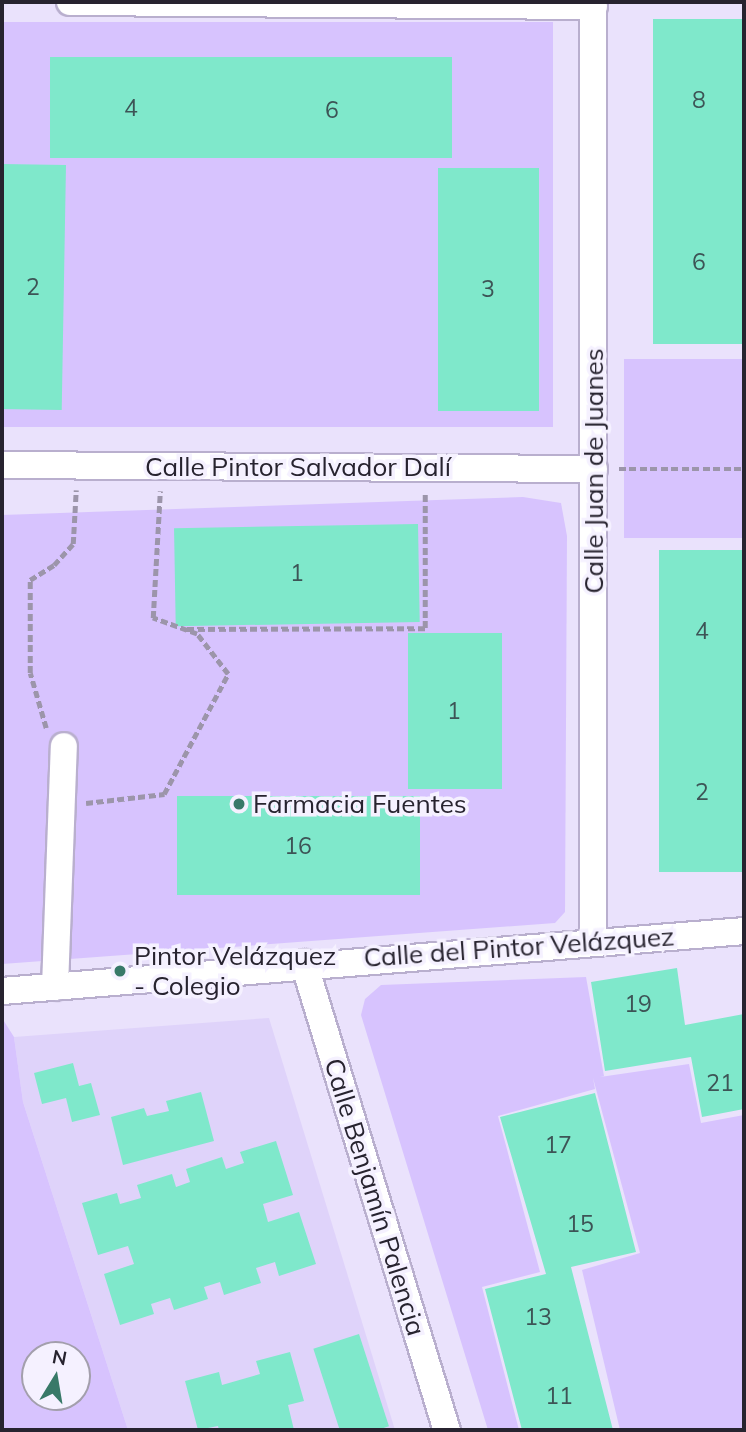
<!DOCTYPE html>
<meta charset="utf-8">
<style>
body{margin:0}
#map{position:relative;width:746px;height:1432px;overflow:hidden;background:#eae2fc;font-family:Mulish,sans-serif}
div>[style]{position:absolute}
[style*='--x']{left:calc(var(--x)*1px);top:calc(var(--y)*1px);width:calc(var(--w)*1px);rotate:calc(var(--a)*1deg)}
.built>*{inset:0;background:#dfd3fa}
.green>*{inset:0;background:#d7c3fe;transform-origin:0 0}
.building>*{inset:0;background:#7fe8cb;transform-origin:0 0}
.path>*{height:4.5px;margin-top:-2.25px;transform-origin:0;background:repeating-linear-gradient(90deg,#9c95aa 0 7px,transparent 0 10.5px)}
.roads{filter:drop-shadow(2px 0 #b9afce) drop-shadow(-2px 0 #b9afce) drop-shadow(0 2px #b9afce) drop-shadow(0 -2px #b9afce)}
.minor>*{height:26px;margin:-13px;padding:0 13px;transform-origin:13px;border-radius:13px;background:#fff}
.dots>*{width:19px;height:19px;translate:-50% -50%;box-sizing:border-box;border:4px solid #f5f1ff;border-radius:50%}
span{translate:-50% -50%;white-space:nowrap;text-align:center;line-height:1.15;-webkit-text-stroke:7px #f5f1ff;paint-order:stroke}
.number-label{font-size:23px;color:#3d5456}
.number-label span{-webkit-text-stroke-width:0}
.street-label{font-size:26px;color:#27232f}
.poi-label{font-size:26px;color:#27232f}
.left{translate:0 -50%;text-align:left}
.frame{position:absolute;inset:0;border:4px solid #27232f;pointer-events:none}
.north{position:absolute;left:21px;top:1341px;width:70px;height:70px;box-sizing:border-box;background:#f5f1ff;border:2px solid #a39fac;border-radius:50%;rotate:11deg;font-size:19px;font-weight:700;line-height:28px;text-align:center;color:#27232f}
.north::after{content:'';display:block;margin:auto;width:24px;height:32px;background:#387968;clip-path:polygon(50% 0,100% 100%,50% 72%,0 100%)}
</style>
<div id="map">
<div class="built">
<div style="clip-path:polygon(269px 1018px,395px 1430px,128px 1430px,23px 1102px,14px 1037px)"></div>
</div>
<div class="green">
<div style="left:2px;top:22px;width:551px;height:405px"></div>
<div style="left:744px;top:359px;width:179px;height:120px;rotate:90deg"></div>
<div style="clip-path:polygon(523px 497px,561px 503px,567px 536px,565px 912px,555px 923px,2px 964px,2px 515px)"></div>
<div style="clip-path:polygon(586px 977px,604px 1076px,600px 1077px,689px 1064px,701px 1123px,744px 1115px,744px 1430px,620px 1430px,582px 1270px,640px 1253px,593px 1078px,595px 1089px,498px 1116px,540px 1272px,482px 1287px,519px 1430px,488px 1430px,361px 1015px,365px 999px,381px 985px)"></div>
<div style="clip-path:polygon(evenodd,2px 1018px,14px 1037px,23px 1102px,128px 1430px,2px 1430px,2px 1018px,77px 1355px,77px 1397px,35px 1397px,35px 1355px,77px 1355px)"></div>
</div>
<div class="building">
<div style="left:744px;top:19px;width:325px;height:91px;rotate:90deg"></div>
<div style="left:50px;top:57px;width:402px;height:101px"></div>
<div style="left:2px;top:164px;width:64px;height:245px;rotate:1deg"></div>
<div style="left:438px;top:168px;width:101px;height:243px"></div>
<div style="left:418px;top:524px;width:98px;height:244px;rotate:89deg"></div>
<div style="left:659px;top:550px;width:85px;height:322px"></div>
<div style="left:408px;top:633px;width:94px;height:156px"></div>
<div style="left:177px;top:796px;width:243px;height:99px"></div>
<div style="clip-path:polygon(677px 968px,685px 1025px,744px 1014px,744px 1109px,702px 1117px,691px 1057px,605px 1071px,591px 982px)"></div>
<div style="clip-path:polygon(73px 1063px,79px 1086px,91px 1083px,100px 1115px,72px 1122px,66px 1098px,42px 1104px,34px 1073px)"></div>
<div style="clip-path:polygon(201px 1092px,214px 1141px,123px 1165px,111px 1117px,144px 1108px,147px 1116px,169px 1111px,166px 1101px)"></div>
<div style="clip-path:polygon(595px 1093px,636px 1252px,571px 1267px,613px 1430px,522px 1430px,485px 1289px,546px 1274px,500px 1117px)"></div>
<div style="clip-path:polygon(276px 1141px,293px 1195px,263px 1204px,268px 1222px,299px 1212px,316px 1264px,279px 1276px,275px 1262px,256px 1268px,261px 1283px,224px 1295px,220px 1282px,204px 1287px,208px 1299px,174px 1310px,170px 1298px,151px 1304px,154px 1314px,120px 1325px,104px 1274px,134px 1264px,128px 1246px,98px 1255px,82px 1203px,117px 1193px,120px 1204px,141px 1198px,137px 1185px,172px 1174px,176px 1187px,190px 1182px,186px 1169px,222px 1157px,226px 1169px,244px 1163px,240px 1152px)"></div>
<div style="left:359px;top:1334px;width:97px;height:48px;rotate:72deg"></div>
<div style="clip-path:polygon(290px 1352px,304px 1401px,288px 1405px,294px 1430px,219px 1430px,218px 1426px,198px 1430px,185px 1381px,219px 1372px,222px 1385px,260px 1374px,256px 1361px)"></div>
</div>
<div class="path">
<div style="--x:619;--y:469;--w:125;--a:0"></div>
<div style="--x:187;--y:629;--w:238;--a:-0.2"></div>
<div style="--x:425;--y:628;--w:135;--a:-90"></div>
<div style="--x:46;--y:728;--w:57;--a:-106.2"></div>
<div style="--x:30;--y:673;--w:93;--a:-90"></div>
<div style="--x:30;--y:580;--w:28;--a:-32"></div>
<div style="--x:54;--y:565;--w:28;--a:-48"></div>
<div style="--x:73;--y:544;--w:54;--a:-86.8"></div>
<div style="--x:86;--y:803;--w:79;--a:-6.6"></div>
<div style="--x:164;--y:794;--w:136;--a:-61.9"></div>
<div style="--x:228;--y:674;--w:51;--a:-127.8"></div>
<div style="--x:197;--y:634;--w:47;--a:-160"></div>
<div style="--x:153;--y:618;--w:127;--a:-86.8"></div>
</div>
<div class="roads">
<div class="minor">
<div style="--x:70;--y:2;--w:524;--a:0.44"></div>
<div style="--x:2;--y:465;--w:592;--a:0.39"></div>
<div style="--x:593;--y:941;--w:939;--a:-90"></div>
<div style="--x:304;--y:963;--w:488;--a:73"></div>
<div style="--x:55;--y:987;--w:241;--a:-87.9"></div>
<div style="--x:2;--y:991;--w:744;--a:-4.62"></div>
</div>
</div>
<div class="dots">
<div style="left:239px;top:804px;background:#387968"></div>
<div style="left:120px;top:971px;background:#387968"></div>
</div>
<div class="number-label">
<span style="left:699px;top:100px">8</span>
<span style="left:131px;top:108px">4</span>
<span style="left:332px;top:110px">6</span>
<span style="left:699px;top:262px">6</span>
<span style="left:33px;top:287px">2</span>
<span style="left:488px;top:289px">3</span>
<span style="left:297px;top:573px">1</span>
<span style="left:702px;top:631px">4</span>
<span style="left:454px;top:711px">1</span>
<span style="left:702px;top:792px">2</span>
<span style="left:298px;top:846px">16</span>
<span style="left:638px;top:1004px">19</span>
<span style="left:720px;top:1083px">21</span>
<span style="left:558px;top:1145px">17</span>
<span style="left:580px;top:1224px">15</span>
<span style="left:538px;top:1317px">13</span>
<span style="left:559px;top:1396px">11</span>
</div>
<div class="street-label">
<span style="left:298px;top:467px">Calle Pintor Salvador Dalí</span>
<span style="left:594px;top:471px;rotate:-90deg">Calle Juan de Juanes</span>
<span style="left:519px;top:947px;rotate:-4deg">Calle del Pintor Velázquez</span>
<span style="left:375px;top:1197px;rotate:73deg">Calle Benjamín Palencia</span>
</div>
<div class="poi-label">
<span class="left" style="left:253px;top:804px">Farmacia Fuentes</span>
<span class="left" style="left:134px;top:971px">Pintor Velázquez<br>- Colegio</span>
</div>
<div class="frame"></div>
<div class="north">N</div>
</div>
